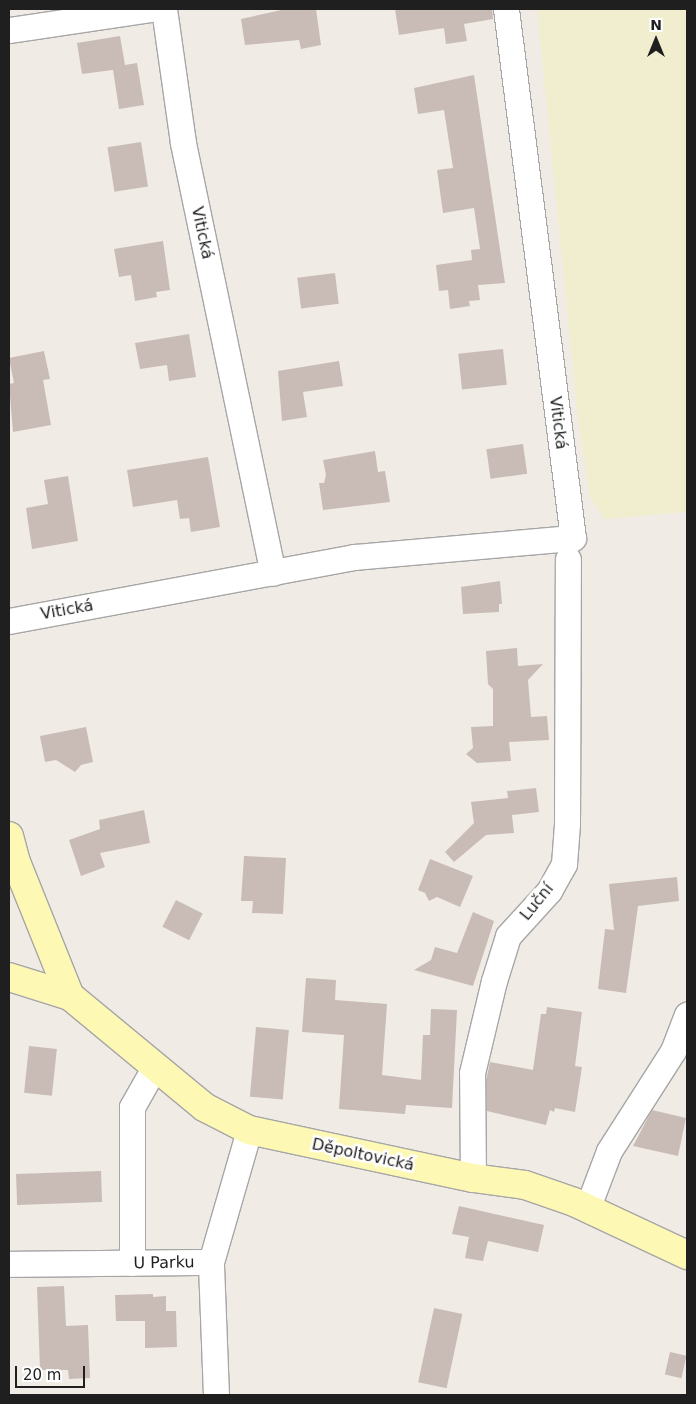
<!DOCTYPE html>
<meta charset="utf-8">
<style>
body{margin:0}
#map{position:relative;width:696px;height:1404px;overflow:hidden;background:#f1ebe5;font-family:"DejaVu Sans",sans-serif}
div>[style]{position:absolute}
[style*='--x']{left:calc(var(--x)*1px);top:calc(var(--y)*1px);width:calc(var(--w)*1px);rotate:calc(var(--a)*1deg)}
.farmland>*{inset:0;background:#f1eecf}
.building>*{inset:0;background:#c9bcb7;transform-origin:0 0}
.roads{filter:drop-shadow(1px 0 #a6a6a6) drop-shadow(-1px 0 #a6a6a6) drop-shadow(0 1px #a6a6a6) drop-shadow(0 -1px #a6a6a6)}
.street>*{height:25px;margin:-12.5px;padding:0 12.5px;transform-origin:12.5px;border-radius:12.5px;background:#fff}
.secondary>*{height:28px;margin:-14px;padding:0 14px;transform-origin:14px;border-radius:14px;background:#fef8b5}
span{translate:-50% -50%;white-space:nowrap;text-align:center;line-height:1.15;-webkit-text-stroke:5px #fff;paint-order:stroke}
.street-label{font-size:16px;color:#1f1f1f}
.frame{position:absolute;inset:0;border:10px solid #1f1f1f;pointer-events:none}
.north{position:absolute;left:631px;top:15px;width:50px;height:50px;-webkit-text-stroke:4px #fff;paint-order:stroke;rotate:0deg;font-size:14px;font-weight:700;line-height:20px;text-align:center;color:#1f1f1f}
.north::after{content:'';display:block;margin:auto;width:18px;height:22px;background:#1f1f1f;clip-path:polygon(50% 0,100% 100%,50% 72%,0 100%)}
.scale{position:absolute;left:15px;top:1366px;width:70px;height:22px;box-sizing:border-box;border:2px solid #1f1f1f;border-top:0;padding-left:6px;font-size:15px;line-height:18px;white-space:nowrap;color:#1f1f1f;-webkit-text-stroke:4px #fff;paint-order:stroke}
</style>
<div id="map">
<div class="farmland">
<div style="clip-path:polygon(537px 9px,687px 9px,687px 512px,604px 519px,590px 497px,578px 419px)"></div>
</div>
<div class="building">
<div style="clip-path:polygon(286px 9px,316px 9px,321px 45px,301px 49px,299px 40px,245px 45px,241px 19px)"></div>
<div style="clip-path:polygon(395px 9px,492px 9px,493px 19px,464px 24px,467px 41px,446px 44px,444px 28px,399px 35px)"></div>
<div style="clip-path:polygon(120px 36px,125px 65px,137px 63px,144px 105px,119px 109px,113px 70px,82px 74px,77px 43px)"></div>
<div style="clip-path:polygon(474px 75px,505px 283px,478px 285px,480px 300px,469px 301px,470px 306px,450px 309px,448px 290px,439px 291px,436px 265px,472px 260px,471px 250px,480px 249px,474px 208px,443px 213px,437px 170px,453px 168px,444px 110px,418px 114px,414px 88px)"></div>
<div style="left:141px;top:142px;width:45px;height:34px;rotate:81deg"></div>
<div style="clip-path:polygon(163px 241px,170px 290px,156px 292px,157px 297px,135px 301px,131px 275px,119px 277px,114px 249px)"></div>
<div style="left:335px;top:273px;width:31px;height:38px;rotate:83deg"></div>
<div style="clip-path:polygon(189px 334px,196px 377px,169px 381px,167px 365px,140px 369px,135px 343px)"></div>
<div style="left:503px;top:349px;width:36px;height:45px;rotate:84deg"></div>
<div style="clip-path:polygon(44px 351px,50px 379px,43px 380px,51px 425px,13px 432px,9px 384px,14px 383px,9px 358px)"></div>
<div style="clip-path:polygon(339px 361px,343px 386px,303px 392px,307px 417px,282px 421px,278px 371px)"></div>
<div style="left:523px;top:444px;width:30px;height:37px;rotate:82deg"></div>
<div style="clip-path:polygon(375px 451px,378px 472px,385px 471px,390px 502px,323px 510px,319px 483px,324px 483px,326px 475px,323px 460px)"></div>
<div style="clip-path:polygon(208px 457px,220px 527px,191px 532px,189px 518px,180px 519px,177px 500px,133px 507px,127px 470px)"></div>
<div style="clip-path:polygon(68px 476px,78px 541px,32px 549px,26px 508px,48px 504px,44px 480px)"></div>
<div style="clip-path:polygon(500px 581px,502px 604px,499px 604px,499px 612px,463px 614px,461px 587px)"></div>
<div style="clip-path:polygon(517px 648px,518px 666px,543px 664px,528px 680px,531px 717px,547px 716px,549px 740px,509px 742px,511px 761px,477px 763px,466px 754px,473px 748px,471px 727px,493px 726px,493px 689px,488px 684px,486px 651px)"></div>
<div style="clip-path:polygon(86px 727px,93px 762px,81px 765px,75px 772px,56px 760px,45px 762px,40px 736px)"></div>
<div style="clip-path:polygon(536px 788px,539px 812px,512px 815px,514px 833px,486px 835px,454px 862px,445px 852px,474px 823px,471px 802px,508px 798px,507px 791px)"></div>
<div style="clip-path:polygon(144px 810px,150px 843px,100px 853px,105px 867px,81px 876px,69px 840px,100px 829px,99px 820px)"></div>
<div style="clip-path:polygon(244px 856px,286px 858px,283px 914px,252px 913px,253px 901px,241px 901px)"></div>
<div style="clip-path:polygon(430px 859px,473px 876px,460px 907px,437px 897px,429px 901px,425px 893px,418px 890px)"></div>
<div style="clip-path:polygon(677px 877px,679px 901px,638px 906px,626px 993px,598px 989px,605px 929px,614px 930px,609px 884px)"></div>
<div style="left:176px;top:900px;width:30px;height:30px;rotate:27deg"></div>
<div style="clip-path:polygon(473px 912px,494px 921px,473px 986px,414px 970px,431px 960px,435px 947px,457px 953px)"></div>
<div style="clip-path:polygon(306px 978px,336px 980px,335px 1000px,387px 1004px,382px 1075px,421px 1080px,423px 1035px,430px 1035px,431px 1009px,457px 1010px,452px 1108px,406px 1105px,405px 1114px,339px 1109px,344px 1035px,302px 1032px)"></div>
<div style="clip-path:polygon(547px 1007px,582px 1012px,575px 1066px,582px 1067px,575px 1112px,555px 1108px,554px 1112px,550px 1110px,546px 1125px,487px 1111px,486px 1081px,490px 1062px,533px 1070px,541px 1014px,546px 1014px)"></div>
<div style="left:256px;top:1027px;width:33px;height:70px;rotate:5deg"></div>
<div style="left:29px;top:1046px;width:28px;height:47px;rotate:6deg"></div>
<div style="clip-path:polygon(652px 1110px,686px 1118px,678px 1156px,633px 1146px)"></div>
<div style="left:101px;top:1171px;width:31px;height:85px;rotate:88deg"></div>
<div style="clip-path:polygon(459px 1206px,544px 1225px,538px 1252px,488px 1241px,483px 1261px,465px 1258px,469px 1237px,452px 1234px)"></div>
<div style="clip-path:polygon(64px 1286px,66px 1326px,88px 1325px,90px 1378px,69px 1379px,68px 1370px,40px 1370px,37px 1287px)"></div>
<div style="clip-path:polygon(153px 1294px,153px 1297px,166px 1296px,166px 1311px,176px 1311px,177px 1347px,145px 1348px,145px 1321px,116px 1321px,115px 1295px)"></div>
<div style="left:434px;top:1308px;width:29px;height:76px;rotate:12deg"></div>
<div style="left:670px;top:1352px;width:17px;height:23px;rotate:13deg"></div>
</div>
<div class="roads">
<div class="street">
<div style="--x:164;--y:9;--w:135;--a:81.9"></div>
<div style="--x:183;--y:143;--w:439;--a:78.2"></div>
<div style="--x:9;--y:30;--w:145;--a:-8.4"></div>
<div style="--x:9;--y:621;--w:351;--a:-10.5"></div>
<div style="--x:354;--y:557;--w:220;--a:-5"></div>
<div style="--x:573;--y:538;--w:533;--a:-97.22"></div>
<div style="--x:473;--y:1178;--w:105;--a:-90.5"></div>
<div style="--x:472;--y:1073;--w:95;--a:-76.6"></div>
<div style="--x:494;--y:981;--w:47;--a:-72.7"></div>
<div style="--x:508;--y:936;--w:61;--a:-47.7"></div>
<div style="--x:549;--y:891;--w:31;--a:-61"></div>
<div style="--x:564;--y:864;--w:40;--a:-85.7"></div>
<div style="--x:567;--y:824;--w:265;--a:-89.8"></div>
<div style="--x:587;--y:1209;--w:62;--a:-69.2"></div>
<div style="--x:609;--y:1151;--w:119;--a:-57.4"></div>
<div style="--x:673;--y:1051;--w:39;--a:-69"></div>
<div style="--x:132;--y:1263;--w:156;--a:-90"></div>
<div style="--x:132;--y:1107;--w:45;--a:-60.6"></div>
<div style="--x:9;--y:1264;--w:202;--a:-0.6"></div>
<div style="--x:216;--y:1395;--w:133;--a:-92.2"></div>
<div style="--x:211;--y:1262;--w:137;--a:-73.9"></div>
</div>
<div class="secondary">
<div style="--x:9;--y:836;--w:27;--a:75"></div>
<div style="--x:16;--y:862;--w:144;--a:68.1"></div>
<div style="--x:9;--y:977;--w:64;--a:17.3"></div>
<div style="--x:70;--y:996;--w:174;--a:39.6"></div>
<div style="--x:204;--y:1107;--w:51;--a:27.1"></div>
<div style="--x:249;--y:1130;--w:229;--a:12.1"></div>
<div style="--x:473;--y:1178;--w:52;--a:7.7"></div>
<div style="--x:525;--y:1185;--w:52;--a:19.1"></div>
<div style="--x:574;--y:1202;--w:125;--a:25.1"></div>
</div>
</div>
<div class="street-label">
<span style="left:202px;top:233px;rotate:78deg">Vitická</span>
<span style="left:558px;top:423px;rotate:83deg">Vitická</span>
<span style="left:67px;top:610px;rotate:-10deg">Vitická</span>
<span style="left:537px;top:902px;rotate:-51deg">Luční</span>
<span style="left:363px;top:1155px;rotate:12deg">Děpoltovická</span>
<span style="left:164px;top:1263px;rotate:-1deg">U Parku</span>
</div>
<div class="frame"></div>
<div class="north">N</div>
<div class="scale">20 m</div>
</div>
